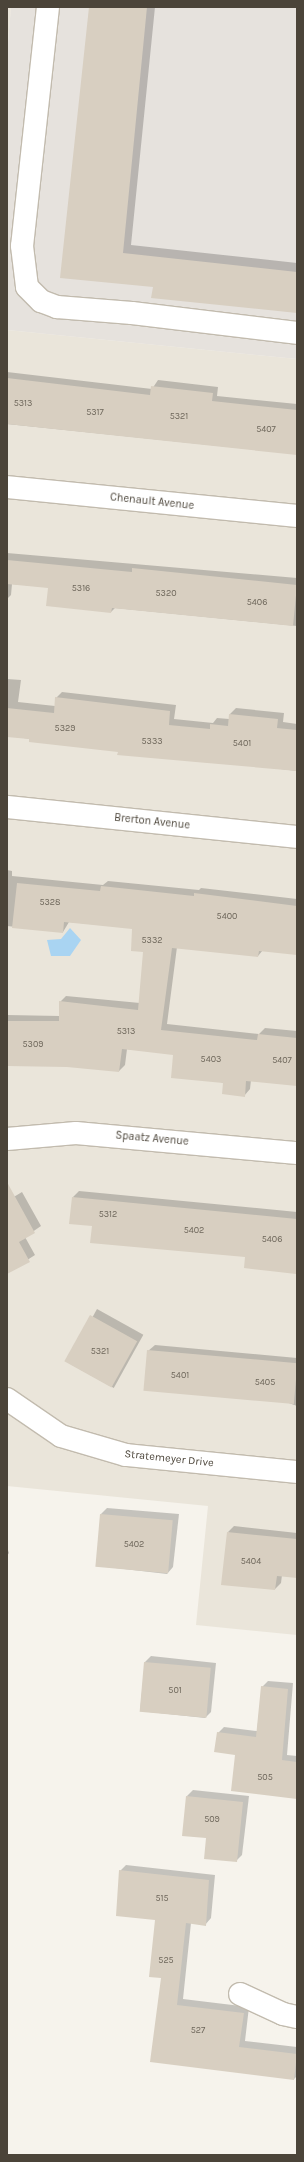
<!DOCTYPE html>
<style>
body{margin:0}
#map{position:relative;width:304px;height:2162px;overflow:hidden;background:#f6f3ec;font-family:Karla,sans-serif}
div>[style]{position:absolute}
[style*='--x']{left:calc(var(--x)*1px);top:calc(var(--y)*1px);width:calc(var(--w)*1px);rotate:calc(var(--a)*1deg)}
.residential>*{inset:0;background:#eae5da}
.industrial>*{inset:0;background:#e6e2dd}
.water>*{inset:0;background:#a9d4f2}
.shadow>*{inset:0;background:#0003;transform-origin:0 0}
.building>*{inset:0;background:#d8cfc1;transform-origin:0 0}
.roads{filter:drop-shadow(1px 0 #c2bbae) drop-shadow(-1px 0 #c2bbae) drop-shadow(0 1px #c2bbae) drop-shadow(0 -1px #c2bbae)}
.minor>*{height:22px;margin:-11px;padding:0 11px;transform-origin:11px;border-radius:11px;background:#fff}
span{translate:-50% -50%;white-space:nowrap;text-align:center;line-height:1.15;-webkit-text-stroke:4px #fff;paint-order:stroke}
.number-label{font-size:9px;color:#6e675b}
.number-label span{-webkit-text-stroke-width:0}
.street-label{font-size:11px;color:#4b4439}
.frame{position:absolute;inset:0;border:8px solid #4b4439;pointer-events:none}
</style>
<div id="map">
<div class="residential">
<div style="clip-path:polygon(7px 7px,11px 7px,7px 54px)"></div>
<div style="clip-path:polygon(7px 330px,297px 359px,297px 1635px,196px 1625px,208px 1506px,7px 1486px)"></div>
</div>
<div class="industrial">
<div style="clip-path:polygon(11px 7px,297px 7px,297px 359px,7px 330px,7px 54px)"></div>
</div>
<div class="water">
<div style="clip-path:polygon(70px 928px,81px 940px,70px 956px,51px 956px,47px 940px,61px 939px)"></div>
</div>
<div class="shadow">
<div style="clip-path:polygon(90px 7px,155px 7px,131px 245px,297px 263px,297px 312px,154px 286px,61px 277px)"></div>
<div style="clip-path:polygon(7px 372px,152px 389px,158px 380px,218px 387px,217px 396px,297px 404px,297px 454px,7px 424px)"></div>
<div style="clip-path:polygon(7px 553px,297px 578px,297px 626px,115px 608px,111px 612px,49px 587px,12px 584px,11px 595px,7px 599px)"></div>
<div style="clip-path:polygon(7px 679px,21px 680px,18px 702px,55px 706px,56px 698px,62px 692px,176px 705px,174px 719px,213px 723px,217px 718px,229px 719px,230px 714px,236px 708px,284px 713px,283px 722px,297px 724px,297px 771px,7px 736px)"></div>
<div style="clip-path:polygon(7px 870px,12px 871px,12px 876px,103px 885px,108px 881px,199px 890px,201px 888px,297px 899px,297px 954px,263px 950px,258px 956px,177px 947px,167px 1024px,259px 1034px,265px 1028px,297px 1031px,297px 1085px,251px 1080px,250px 1089px,244px 1096px,175px 1054px,127px 1049px,125px 1065px,119px 1071px,68px 1066px,7px 1065px,7px 1015px,60px 1016px,60px 1002px,66px 996px,140px 1003px,144px 952px,134px 928px,69px 922px,63px 932px,7px 926px)"></div>
<div style="clip-path:polygon(79px 1191px,297px 1212px,297px 1271px,295px 1273px,246px 1256px,93px 1226px,73px 1197px)"></div>
<div style="clip-path:polygon(22px 1192px,41px 1226px,25px 1237px,35px 1255px,7px 1273px,7px 1201px)"></div>
<div style="left:97px;top:1309px;width:53px;height:61px;rotate:29deg"></div>
<div style="clip-path:polygon(155px 1345px,297px 1358px,297px 1406px,148px 1351px)"></div>
<div style="clip-path:polygon(107px 1508px,179px 1514px,173px 1567px,167px 1574px,98px 1566px,101px 1514px)"></div>
<div style="clip-path:polygon(234px 1526px,297px 1533px,297px 1577px,282px 1575px,281px 1583px,275px 1589px,228px 1532px)"></div>
<div style="clip-path:polygon(7px 1547px,9px 1553px,7px 1556px)"></div>
<div style="clip-path:polygon(151px 1656px,216px 1663px,211px 1712px,205px 1718px,140px 1711px,145px 1662px)"></div>
<div style="clip-path:polygon(268px 1681px,293px 1683px,287px 1755px,297px 1756px,297px 1798px,236px 1754px,218px 1733px,224px 1727px,257px 1731px,262px 1687px)"></div>
<div style="clip-path:polygon(193px 1790px,249px 1796px,242px 1855px,236px 1861px,207px 1837px,187px 1796px)"></div>
<div style="clip-path:polygon(126px 1865px,215px 1875px,211px 1918px,205px 1925px,191px 1923px,183px 1999px,249px 2007px,245px 2041px,297px 2047px,297px 2076px,294px 2079px,151px 2061px,162px 1977px,156px 1919px,120px 1871px)"></div>
</div>
<div class="building">
<div style="clip-path:polygon(89px 7px,147px 7px,123px 253px,297px 272px,297px 313px,151px 298px,153px 287px,60px 278px)"></div>
<div style="clip-path:polygon(7px 378px,150px 395px,151px 386px,213px 393px,212px 401px,297px 410px,297px 455px,7px 424px)"></div>
<div style="clip-path:polygon(7px 560px,132px 572px,132px 568px,297px 585px,293px 626px,112px 608px,111px 613px,46px 606px,48px 588px,7px 584px)"></div>
<div style="clip-path:polygon(55px 697px,170px 711px,169px 725px,210px 729px,210px 724px,228px 726px,229px 714px,278px 719px,277px 728px,297px 730px,297px 771px,117px 755px,118px 752px,29px 742px,29px 739px,7px 737px,7px 708px,54px 713px)"></div>
<div style="clip-path:polygon(17px 883px,100px 891px,101px 886px,194px 896px,194px 893px,297px 906px,297px 955px,259px 951px,258px 957px,172px 948px,161px 1030px,257px 1040px,258px 1034px,297px 1038px,297px 1086px,246px 1081px,245px 1097px,222px 1094px,223px 1083px,171px 1078px,173px 1055px,122px 1049px,119px 1072px,67px 1067px,7px 1066px,7px 1021px,59px 1021px,59px 1001px,138px 1010px,143px 952px,131px 951px,132px 929px,64px 922px,63px 933px,12px 928px)"></div>
<div style="clip-path:polygon(7px 1182px,35px 1233px,19px 1242px,30px 1262px,7px 1274px)"></div>
<div style="clip-path:polygon(72px 1197px,297px 1219px,296px 1274px,244px 1268px,245px 1257px,90px 1243px,92px 1226px,69px 1224px)"></div>
<div style="left:90px;top:1315px;width:54px;height:53px;rotate:29deg"></div>
<div style="left:147px;top:1350px;width:151px;height:41px;rotate:5deg"></div>
<div style="left:100px;top:1514px;width:73px;height:53px;rotate:5deg"></div>
<div style="clip-path:polygon(227px 1532px,297px 1539px,297px 1578px,277px 1576px,275px 1590px,221px 1585px)"></div>
<div style="left:144px;top:1662px;width:67px;height:50px;rotate:5deg"></div>
<div style="clip-path:polygon(261px 1686px,288px 1689px,282px 1760px,297px 1762px,297px 1799px,231px 1791px,235px 1755px,214px 1752px,217px 1732px,256px 1737px)"></div>
<div style="clip-path:polygon(186px 1796px,243px 1802px,237px 1862px,204px 1859px,206px 1838px,182px 1836px)"></div>
<div style="clip-path:polygon(119px 1870px,209px 1880px,206px 1926px,186px 1923px,177px 2005px,244px 2013px,239px 2047px,297px 2054px,294px 2080px,150px 2062px,161px 1978px,149px 1977px,155px 1920px,116px 1916px)"></div>
</div>
<div class="roads">
<div class="minor">
<div style="--x:48;--y:7;--w:240;--a:96.2"></div>
<div style="--x:22;--y:246;--w:41;--a:83"></div>
<div style="--x:27;--y:287;--w:20;--a:45"></div>
<div style="--x:41;--y:301;--w:17;--a:21"></div>
<div style="--x:57;--y:307;--w:75;--a:4.6"></div>
<div style="--x:132;--y:313;--w:166;--a:6.9"></div>
<div style="--x:7;--y:487;--w:291;--a:5.7"></div>
<div style="--x:7;--y:807;--w:292;--a:5.9"></div>
<div style="--x:7;--y:1139;--w:69;--a:-5"></div>
<div style="--x:76;--y:1133;--w:222;--a:5.2"></div>
<div style="--x:7;--y:1399;--w:65;--a:34.4"></div>
<div style="--x:61;--y:1436;--w:68;--a:16.3"></div>
<div style="--x:126;--y:1455;--w:172;--a:5.7"></div>
<div style="--x:240;--y:1994;--w:47;--a:24.9"></div>
<div style="--x:283;--y:2014;--w:14;--a:12"></div>
</div>
</div>
<div class="number-label">
<span style="left:23px;top:403px">5313</span>
<span style="left:95px;top:412px">5317</span>
<span style="left:179px;top:416px">5321</span>
<span style="left:266px;top:429px">5407</span>
<span style="left:81px;top:588px">5316</span>
<span style="left:166px;top:593px">5320</span>
<span style="left:257px;top:602px">5406</span>
<span style="left:65px;top:728px">5329</span>
<span style="left:152px;top:741px">5333</span>
<span style="left:242px;top:743px">5401</span>
<span style="left:50px;top:902px">5328</span>
<span style="left:227px;top:916px">5400</span>
<span style="left:152px;top:940px">5332</span>
<span style="left:126px;top:1031px">5313</span>
<span style="left:33px;top:1044px">5309</span>
<span style="left:211px;top:1059px">5403</span>
<span style="left:282px;top:1060px">5407</span>
<span style="left:108px;top:1214px">5312</span>
<span style="left:194px;top:1230px">5402</span>
<span style="left:272px;top:1239px">5406</span>
<span style="left:100px;top:1351px">5321</span>
<span style="left:180px;top:1375px">5401</span>
<span style="left:265px;top:1382px">5405</span>
<span style="left:134px;top:1544px">5402</span>
<span style="left:251px;top:1561px">5404</span>
<span style="left:175px;top:1690px">501</span>
<span style="left:265px;top:1777px">505</span>
<span style="left:212px;top:1819px">509</span>
<span style="left:162px;top:1898px">515</span>
<span style="left:166px;top:1960px">525</span>
<span style="left:198px;top:2030px">527</span>
</div>
<div class="street-label">
<span style="left:152px;top:502px;rotate:6deg">Chenault Avenue</span>
<span style="left:152px;top:822px;rotate:6deg">Brerton Avenue</span>
<span style="left:152px;top:1139px;rotate:5deg">Spaatz Avenue</span>
<span style="left:169px;top:1459px;rotate:6deg">Stratemeyer Drive</span>
</div>
<div class="frame"></div>
</div>
